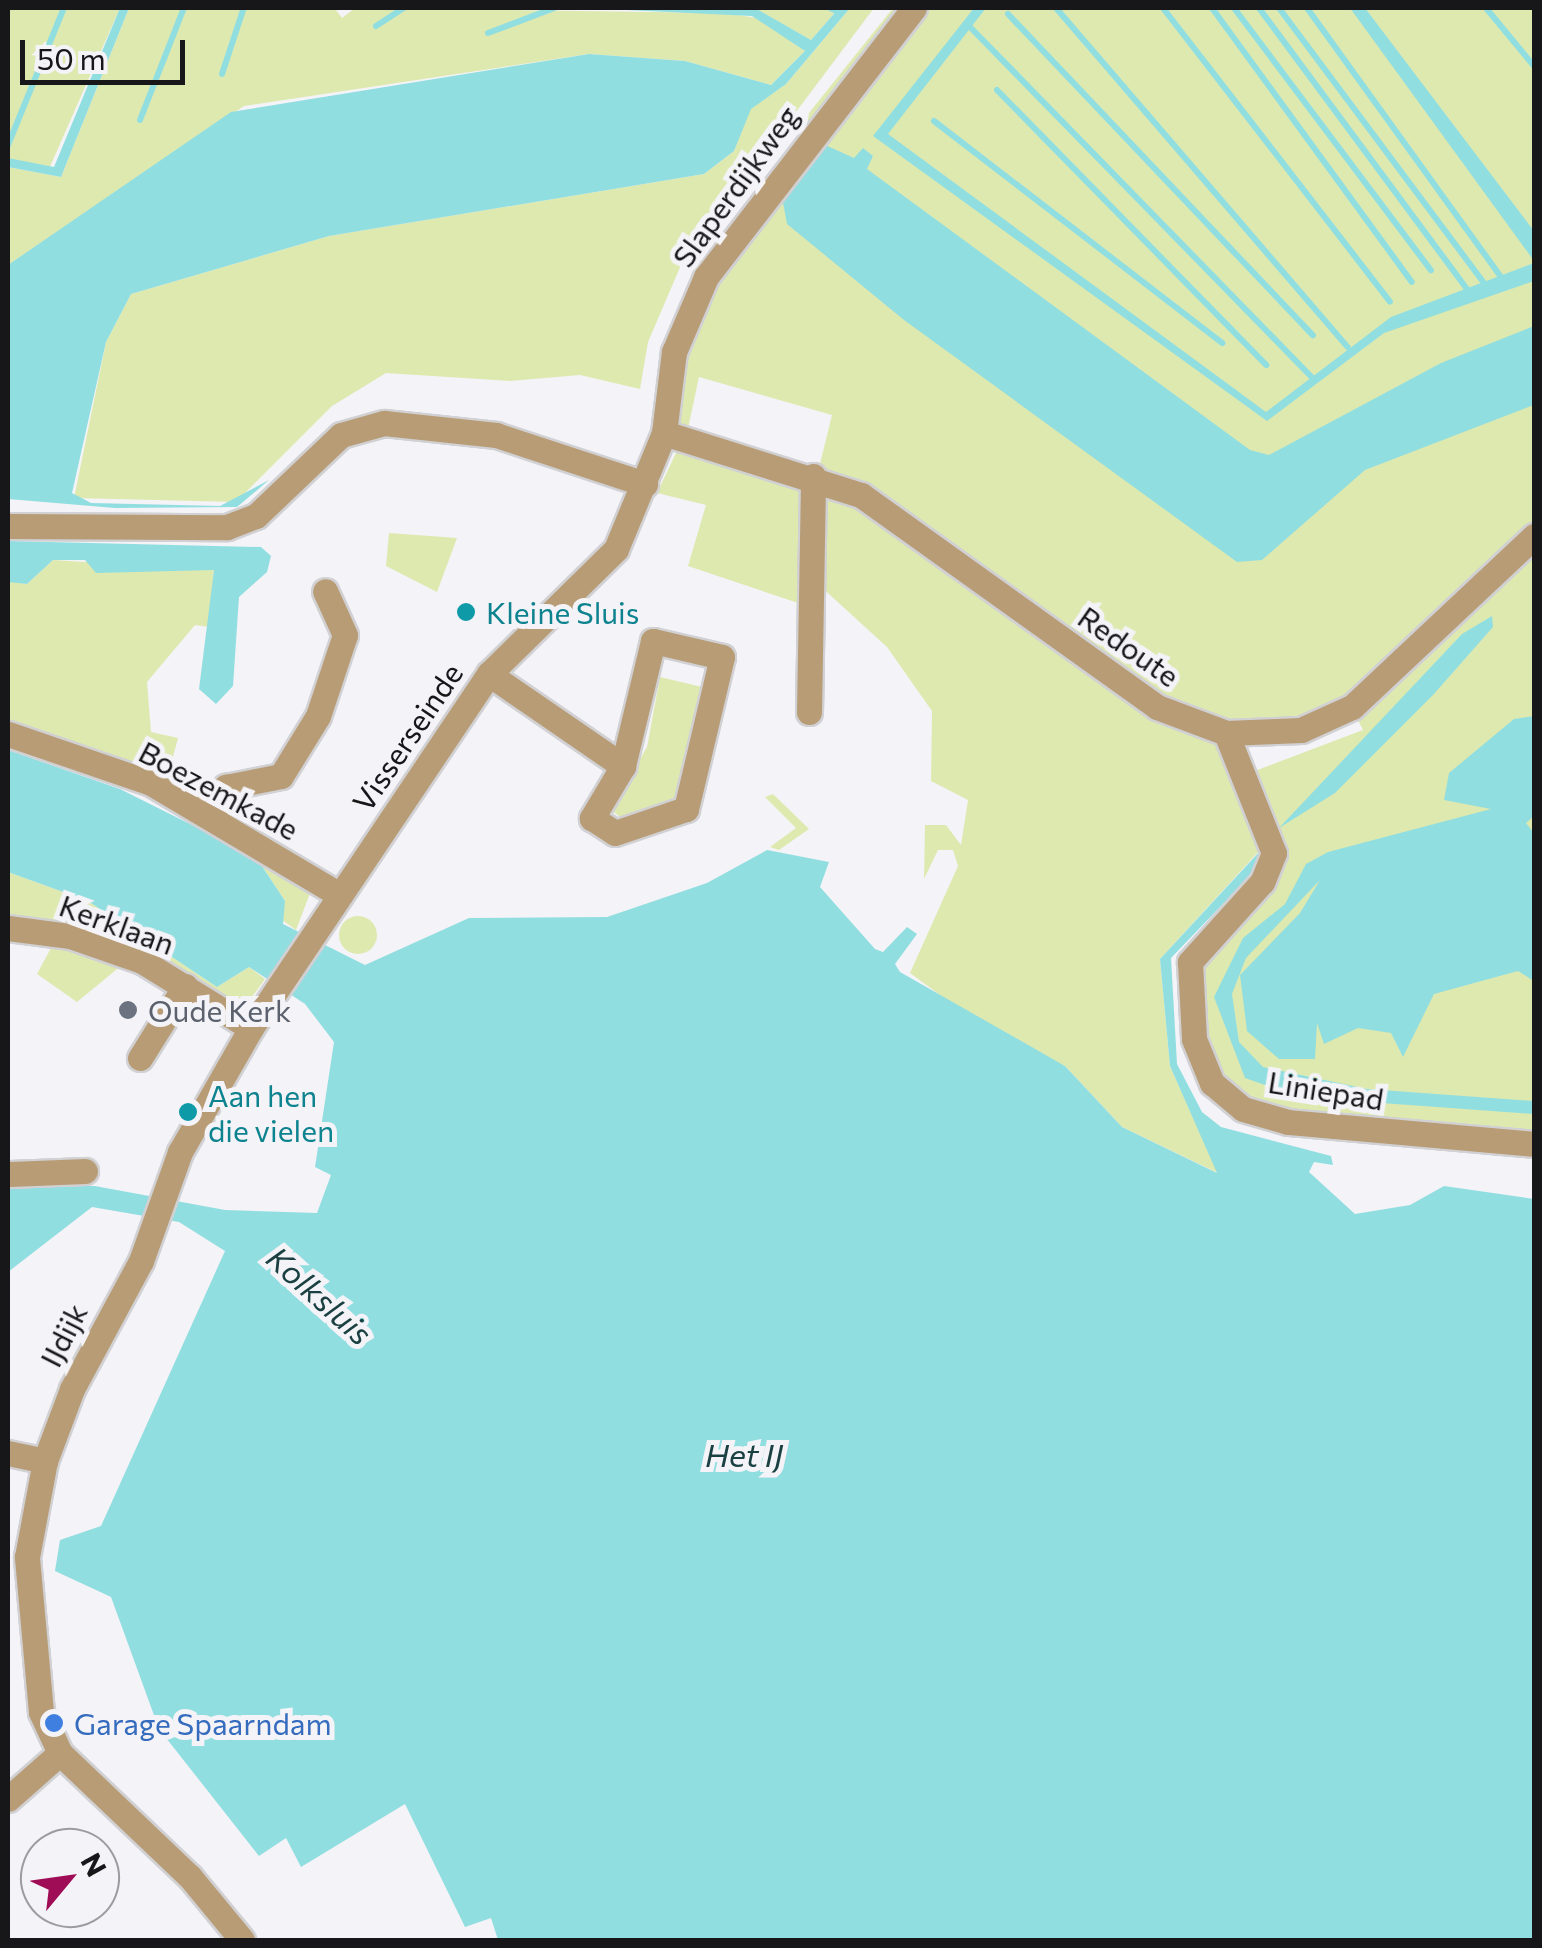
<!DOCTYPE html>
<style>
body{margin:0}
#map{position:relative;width:1542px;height:1948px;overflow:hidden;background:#f4f3f7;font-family:Commissioner,sans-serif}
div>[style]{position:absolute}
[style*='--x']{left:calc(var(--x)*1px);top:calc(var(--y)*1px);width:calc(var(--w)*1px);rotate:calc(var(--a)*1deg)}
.green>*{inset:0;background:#dee9b0}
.round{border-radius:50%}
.water>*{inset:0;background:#91dee1}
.stream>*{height:6px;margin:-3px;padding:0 3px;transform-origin:3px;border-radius:3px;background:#91dee1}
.roads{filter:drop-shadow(2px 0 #d1d0d3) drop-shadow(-2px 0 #d1d0d3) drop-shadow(0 2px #d1d0d3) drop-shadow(0 -2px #d1d0d3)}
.minor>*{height:25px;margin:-12.5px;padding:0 12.5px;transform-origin:12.5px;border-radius:12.5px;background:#b79c75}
.dots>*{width:28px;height:28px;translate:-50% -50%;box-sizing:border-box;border:5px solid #f4f3f7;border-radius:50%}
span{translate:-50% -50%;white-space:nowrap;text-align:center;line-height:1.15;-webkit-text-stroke:10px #f4f3f7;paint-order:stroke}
.street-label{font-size:30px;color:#171719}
.culture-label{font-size:30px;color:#0d838f}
.left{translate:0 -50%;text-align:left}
.worship-label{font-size:30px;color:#5b616d}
.shop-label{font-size:30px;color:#366cbe}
.water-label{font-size:32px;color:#1a4041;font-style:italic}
.frame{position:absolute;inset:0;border:10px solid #171719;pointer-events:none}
.north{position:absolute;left:20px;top:1828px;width:100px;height:100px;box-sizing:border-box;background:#f4f3f7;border:2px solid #9c9b9e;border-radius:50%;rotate:61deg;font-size:28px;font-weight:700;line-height:40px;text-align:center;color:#171719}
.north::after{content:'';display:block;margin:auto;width:35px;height:45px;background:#9f0d56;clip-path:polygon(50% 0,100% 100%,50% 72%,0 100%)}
.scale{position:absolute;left:20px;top:40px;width:165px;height:45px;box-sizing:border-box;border:5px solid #171719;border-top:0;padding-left:12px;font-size:30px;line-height:35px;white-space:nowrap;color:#171719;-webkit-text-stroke:8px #f4f3f7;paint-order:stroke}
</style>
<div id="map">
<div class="green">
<div style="clip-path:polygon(8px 8px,120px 8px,48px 171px,8px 158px)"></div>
<div style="clip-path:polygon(129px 8px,345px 8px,336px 10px,342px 18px,355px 8px,724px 13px,758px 18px,805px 51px,771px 85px,685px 61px,589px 54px,244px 106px,8px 265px,8px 167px,61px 177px)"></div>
<div style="clip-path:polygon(754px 8px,839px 8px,811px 40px)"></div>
<div style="clip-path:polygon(850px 8px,874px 8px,681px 265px,648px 342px,640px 389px,580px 375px,510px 381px,386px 373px,332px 406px,236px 502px,74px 498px,106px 342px,131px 294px,329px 236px,704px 174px,734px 151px,750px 109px,786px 84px)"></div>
<div style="clip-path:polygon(893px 8px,902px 8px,807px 125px,809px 113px)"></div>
<div style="clip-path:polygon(925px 8px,1534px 8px,1534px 528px,1379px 680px,1303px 724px,1196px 719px,819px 468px,832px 415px,699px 377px,687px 433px,677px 428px,680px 373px,709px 291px)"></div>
<div style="clip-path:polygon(690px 448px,847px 495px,1224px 750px,1261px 849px,1160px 959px,1170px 1066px,1218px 1173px,1122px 1127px,1065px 1066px,981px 1025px,910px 973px,958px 866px,953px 850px,938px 850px,924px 879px,925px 825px,946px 825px,961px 845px,968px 800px,931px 781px,932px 711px,887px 647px,807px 574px,804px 605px,688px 566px,706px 505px,657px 493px,676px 453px)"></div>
<div style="clip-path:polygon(389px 533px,457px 538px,437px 592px,386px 566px)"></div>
<div style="clip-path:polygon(1534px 541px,1534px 1137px,1260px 1110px,1210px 1066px,1197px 967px,1268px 886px,1252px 772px,1363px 730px,1355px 714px)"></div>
<div style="clip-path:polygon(53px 560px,214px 570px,209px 627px,195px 625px,147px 682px,151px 732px,178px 738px,167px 779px,8px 726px,8px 581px,27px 584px)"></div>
<div style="clip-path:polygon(660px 677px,702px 687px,677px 804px,624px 820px,611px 810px,647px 747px)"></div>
<div style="clip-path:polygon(773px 794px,809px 829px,779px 850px,770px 847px,796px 828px,765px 797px)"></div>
<div style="clip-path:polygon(256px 857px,312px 888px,296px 930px,278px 917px,285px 901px)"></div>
<div style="clip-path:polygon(8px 872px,88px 901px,217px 987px,249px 967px,265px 979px,245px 1007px,229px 1008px,98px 929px,8px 917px)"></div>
<div class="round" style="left:339px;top:916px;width:38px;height:38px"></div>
<div style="clip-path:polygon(52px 946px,122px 965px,77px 1002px,37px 974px)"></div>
</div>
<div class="water">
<div style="clip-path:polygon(120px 8px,129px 8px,61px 177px,8px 167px,8px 158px,54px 167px)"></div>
<div style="clip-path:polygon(585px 8px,755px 8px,811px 40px,839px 8px,850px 8px,786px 84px,751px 109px,734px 151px,704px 174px,329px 236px,131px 294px,106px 342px,72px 493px,91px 503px,220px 506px,269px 480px,237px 507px,115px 508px,8px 499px,8px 265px,231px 112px,589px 54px,685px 61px,771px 85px,805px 51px,752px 16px)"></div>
<div style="clip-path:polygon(974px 8px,986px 8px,888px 134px,1266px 412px,1391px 317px,1534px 263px,1534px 281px,1384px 333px,1267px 421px,873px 136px)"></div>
<div style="clip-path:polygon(1350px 8px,1365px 8px,1534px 231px,1534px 261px)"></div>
<div style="clip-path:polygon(823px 144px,854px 158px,863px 148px,873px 156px,867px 169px,1250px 450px,1269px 455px,1441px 363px,1534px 326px,1534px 405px,1365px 470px,1262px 560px,1237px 562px,904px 320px,787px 224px,782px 197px)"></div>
<div style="clip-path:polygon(8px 541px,261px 547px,271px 556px,267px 572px,239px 597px,233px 686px,216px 704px,199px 689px,214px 570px,96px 573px,85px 560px,53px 560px,27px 584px,8px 582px)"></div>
<div style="clip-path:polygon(1492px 616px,1493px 627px,1433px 695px,1335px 793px,1279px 828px,1462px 634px)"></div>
<div style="clip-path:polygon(1534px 716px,1534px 816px,1526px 823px,1534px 833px,1534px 981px,1518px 971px,1434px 994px,1403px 1057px,1391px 1033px,1358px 1028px,1324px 1044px,1317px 1023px,1315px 1059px,1279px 1059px,1247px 1031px,1240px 975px,1300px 913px,1320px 880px,1246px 958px,1232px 994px,1239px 1042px,1263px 1067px,1367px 1089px,1534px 1101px,1534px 1114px,1299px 1097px,1245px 1078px,1214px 997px,1243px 938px,1285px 904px,1306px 864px,1328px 852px,1491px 809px,1444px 800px,1449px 773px,1514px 719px)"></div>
<div style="clip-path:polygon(8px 750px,120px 789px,256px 857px,285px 901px,283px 924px,365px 965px,469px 918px,607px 917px,707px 883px,767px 850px,829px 862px,820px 887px,875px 949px,883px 952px,907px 927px,917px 934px,895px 964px,900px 972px,1065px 1066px,1122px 1127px,1217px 1173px,1170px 1066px,1160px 959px,1261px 850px,1267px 858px,1171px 958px,1177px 1064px,1202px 1112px,1221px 1127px,1331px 1156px,1333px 1165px,1314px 1162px,1309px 1172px,1355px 1214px,1410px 1205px,1444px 1186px,1534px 1199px,1534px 1940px,498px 1940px,491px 1918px,465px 1927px,405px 1804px,301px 1867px,286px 1838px,259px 1856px,159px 1729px,111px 1597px,55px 1571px,60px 1540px,101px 1526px,225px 1251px,179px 1222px,92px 1207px,8px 1272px,8px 1185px,95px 1186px,225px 1210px,317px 1213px,331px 1175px,315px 1167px,334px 1042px,305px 1004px,249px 967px,217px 987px,88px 901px,8px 872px)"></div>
</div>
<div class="stream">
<div style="--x:830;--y:8;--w:8;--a:23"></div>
<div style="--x:1056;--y:8;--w:447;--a:49.3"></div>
<div style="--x:1163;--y:8;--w:371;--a:52.3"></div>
<div style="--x:1212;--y:8;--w:339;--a:53.9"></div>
<div style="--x:1234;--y:8;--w:328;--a:53.1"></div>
<div style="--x:1259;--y:8;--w:353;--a:53.5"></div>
<div style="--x:1279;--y:8;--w:347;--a:53.3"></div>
<div style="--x:1307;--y:8;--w:335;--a:54.2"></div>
<div style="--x:1486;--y:8;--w:75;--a:50.4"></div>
<div style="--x:1008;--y:14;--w:443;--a:46.5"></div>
<div style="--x:376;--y:26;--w:33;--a:-33"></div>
<div style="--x:971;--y:28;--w:489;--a:45.7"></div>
<div style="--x:488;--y:33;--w:71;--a:-20.7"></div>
<div style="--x:222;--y:74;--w:67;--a:-71.8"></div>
<div style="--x:997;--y:90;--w:385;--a:45.6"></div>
<div style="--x:140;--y:120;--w:120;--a:-68.6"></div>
<div style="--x:934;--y:121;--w:364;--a:37.6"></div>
<div style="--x:8;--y:145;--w:148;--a:-67.8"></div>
</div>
<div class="roads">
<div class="minor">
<div style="--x:664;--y:433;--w:207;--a:17.5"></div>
<div style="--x:861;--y:495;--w:364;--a:35.6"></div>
<div style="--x:1157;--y:707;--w:74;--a:20.6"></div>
<div style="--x:1226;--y:733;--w:75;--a:-2.3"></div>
<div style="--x:1301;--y:730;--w:56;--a:-24.3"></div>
<div style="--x:1352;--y:707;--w:250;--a:-43.2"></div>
<div style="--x:8;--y:526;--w:219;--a:0.3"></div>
<div style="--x:227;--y:527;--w:31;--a:-21"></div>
<div style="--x:256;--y:516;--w:117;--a:-43.6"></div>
<div style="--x:341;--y:435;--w:45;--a:-15.6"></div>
<div style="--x:384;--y:423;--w:113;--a:6.1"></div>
<div style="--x:496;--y:435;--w:157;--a:18.2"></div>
<div style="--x:489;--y:674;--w:163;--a:34.5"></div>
<div style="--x:623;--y:766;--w:61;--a:120.8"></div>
<div style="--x:592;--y:818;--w:27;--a:33"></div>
<div style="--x:615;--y:833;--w:75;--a:-18.7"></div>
<div style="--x:686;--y:809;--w:156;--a:-76.7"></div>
<div style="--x:722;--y:657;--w:71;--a:-166.9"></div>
<div style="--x:653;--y:641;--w:129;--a:103.5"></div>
<div style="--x:809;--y:712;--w:236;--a:-89"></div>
<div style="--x:1226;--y:733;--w:129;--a:68.2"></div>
<div style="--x:1274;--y:853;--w:31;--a:112"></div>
<div style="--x:1262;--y:882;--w:108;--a:132"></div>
<div style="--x:1190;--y:962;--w:77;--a:87"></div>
<div style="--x:1194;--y:1039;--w:48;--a:67.8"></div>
<div style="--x:1212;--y:1083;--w:40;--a:40"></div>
<div style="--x:1243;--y:1109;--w:47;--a:16.1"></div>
<div style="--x:1288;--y:1122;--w:247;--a:5.1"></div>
<div style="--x:8;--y:734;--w:151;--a:18.9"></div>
<div style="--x:151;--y:783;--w:217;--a:30.7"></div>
<div style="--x:211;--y:816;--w:33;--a:-63"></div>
<div style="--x:226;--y:787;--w:56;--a:-11.3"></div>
<div style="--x:281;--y:776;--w:70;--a:-58.3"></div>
<div style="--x:318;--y:716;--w:85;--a:-71.6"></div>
<div style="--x:345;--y:635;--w:48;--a:-114.4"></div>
<div style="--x:8;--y:928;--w:63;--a:7.4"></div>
<div style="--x:70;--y:936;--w:76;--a:19.1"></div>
<div style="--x:142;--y:961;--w:128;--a:31.6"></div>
<div style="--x:140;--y:1058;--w:85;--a:-58"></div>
<div style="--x:8;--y:1174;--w:77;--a:-2.2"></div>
<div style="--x:8;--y:1453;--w:38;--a:12"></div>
<div style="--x:8;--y:1799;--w:69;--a:-41.5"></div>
<div style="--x:242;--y:1940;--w:82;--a:-129.5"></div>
<div style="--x:190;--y:1877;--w:180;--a:-136.4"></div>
<div style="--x:60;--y:1753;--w:45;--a:-114.9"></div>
<div style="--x:41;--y:1712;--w:156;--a:-95.2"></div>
<div style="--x:27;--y:1557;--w:98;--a:-79.4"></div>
<div style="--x:45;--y:1461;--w:77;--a:-69.4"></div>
<div style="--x:72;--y:1389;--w:145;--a:-61.7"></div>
<div style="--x:141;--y:1261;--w:116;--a:-70.3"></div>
<div style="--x:180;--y:1152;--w:143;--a:-60.2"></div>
<div style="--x:251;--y:1028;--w:427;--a:-56.1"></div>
<div style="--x:489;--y:674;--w:178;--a:-44.5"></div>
<div style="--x:616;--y:549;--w:126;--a:-67.5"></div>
<div style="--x:664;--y:433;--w:82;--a:-83"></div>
<div style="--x:674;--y:352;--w:82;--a:-66.9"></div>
<div style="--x:706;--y:277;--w:340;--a:-52.3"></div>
</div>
</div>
<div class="dots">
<div style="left:466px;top:612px;background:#0f9aa8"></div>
<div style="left:128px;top:1010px;background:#6b7280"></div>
<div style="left:188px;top:1112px;background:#0f9aa8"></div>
<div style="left:54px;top:1723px;background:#3f7fe0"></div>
</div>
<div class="street-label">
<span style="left:735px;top:186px;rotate:-54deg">Slaperdijkweg</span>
<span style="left:1129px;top:646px;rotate:35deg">Redoute</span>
<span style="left:407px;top:737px;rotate:-56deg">Visserseinde</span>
<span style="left:219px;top:790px;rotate:28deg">Boezemkade</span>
<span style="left:117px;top:924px;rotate:20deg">Kerklaan</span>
<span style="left:1326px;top:1090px;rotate:9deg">Liniepad</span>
<span style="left:63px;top:1335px;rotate:-63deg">IJdijk</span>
</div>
<div class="culture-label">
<span class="left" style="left:486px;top:612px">Kleine Sluis</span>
<span class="left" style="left:208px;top:1112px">Aan hen<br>die vielen</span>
</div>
<div class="worship-label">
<span class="left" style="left:148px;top:1010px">Oude Kerk</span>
</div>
<div class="shop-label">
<span class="left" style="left:74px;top:1723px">Garage Spaarndam</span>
</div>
<div class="water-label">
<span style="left:320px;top:1295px;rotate:42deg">Kolksluis</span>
<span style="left:744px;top:1454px">Het IJ</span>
</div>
<div class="frame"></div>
<div class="north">N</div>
<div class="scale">50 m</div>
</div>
